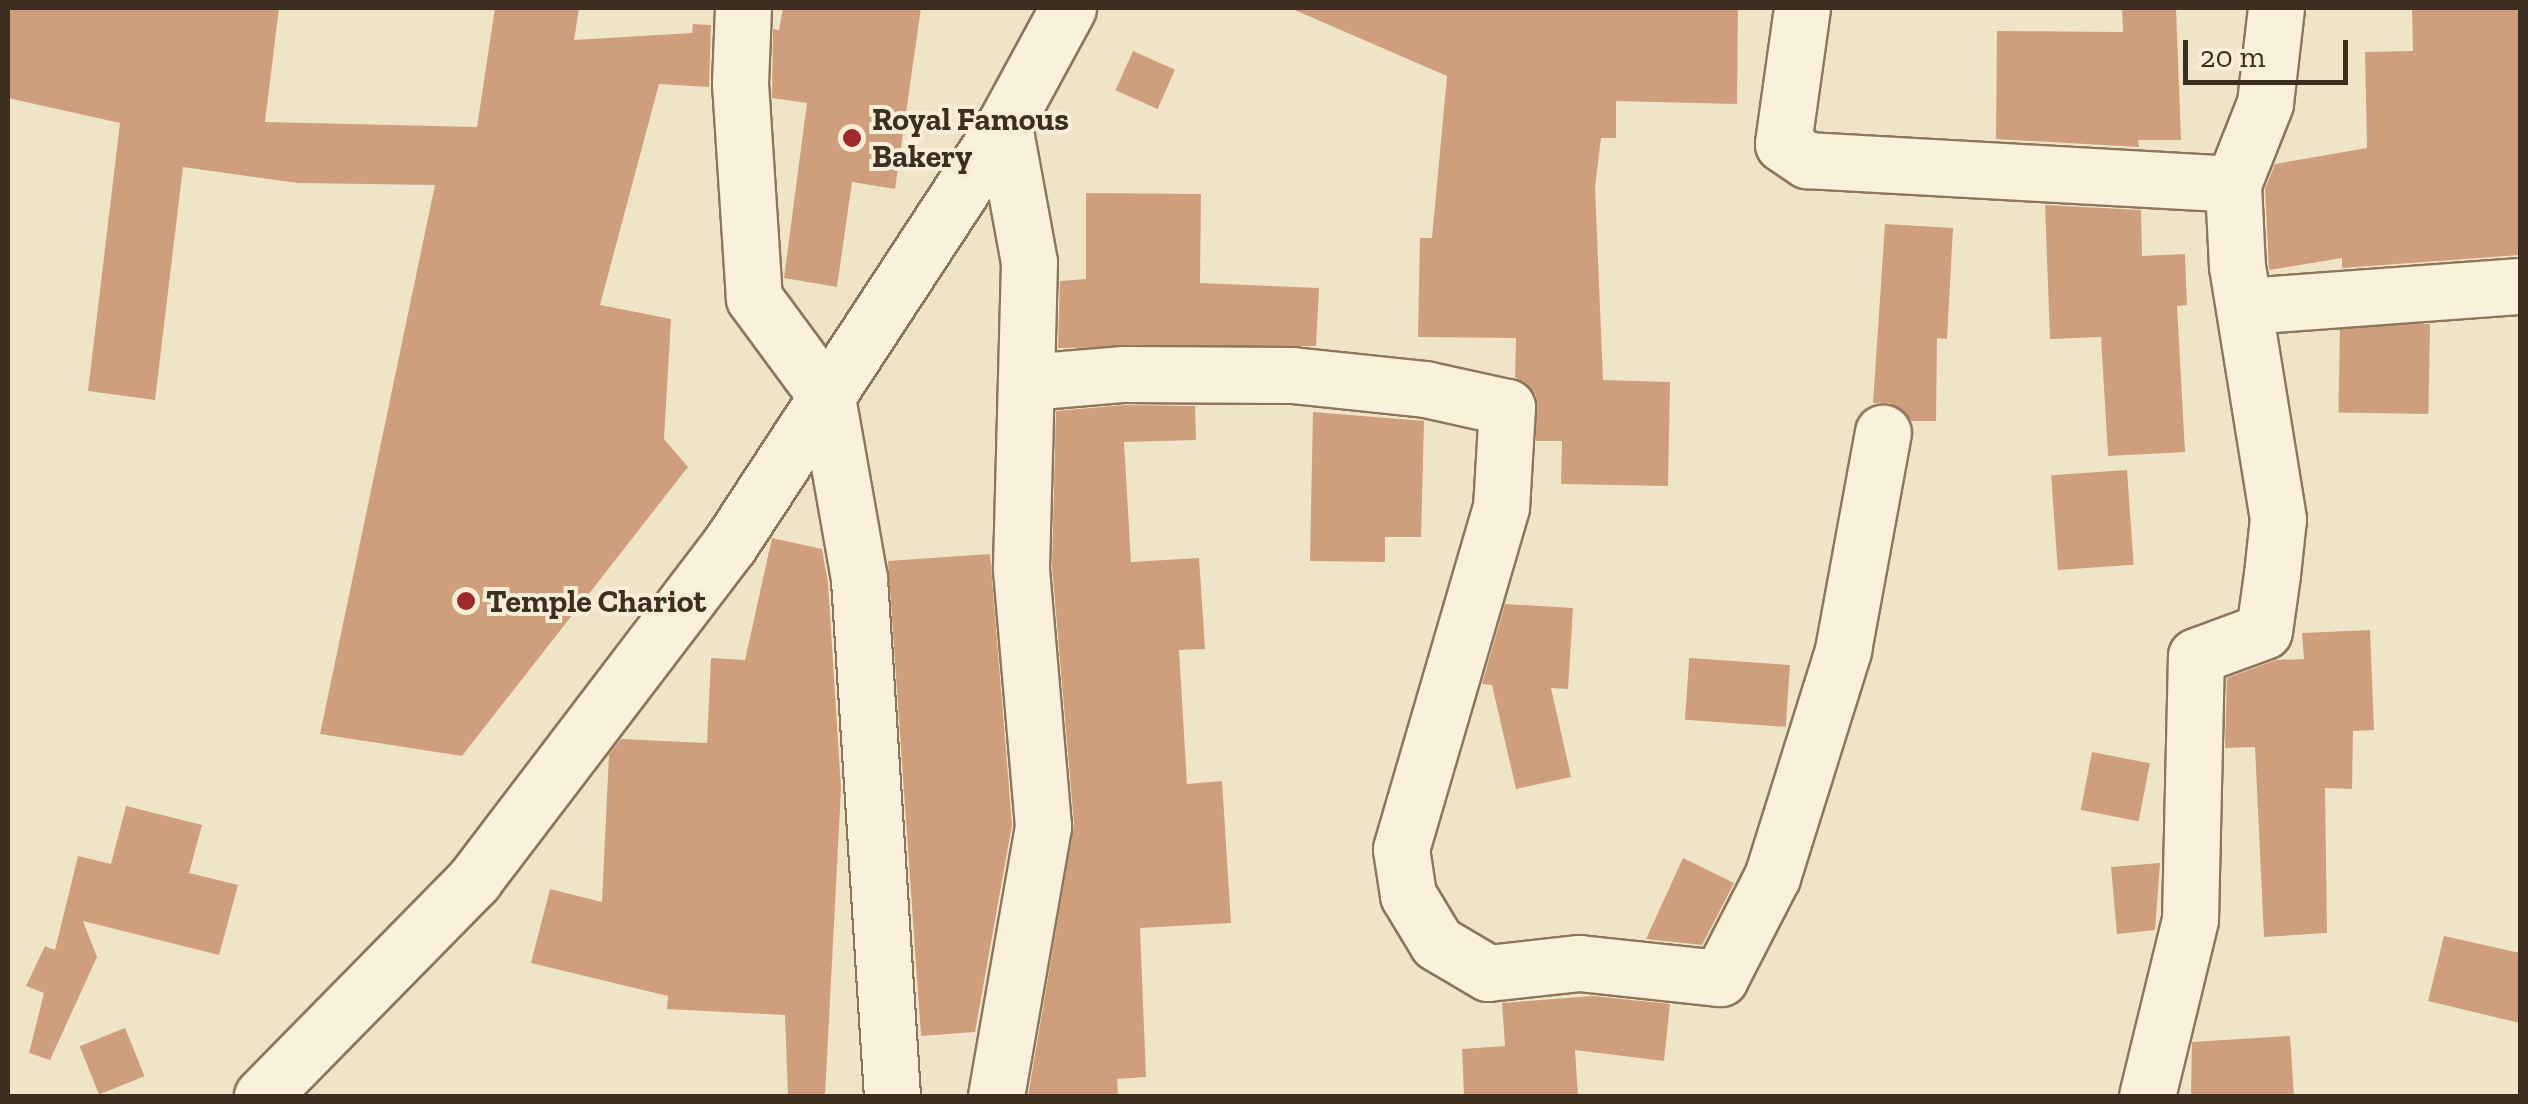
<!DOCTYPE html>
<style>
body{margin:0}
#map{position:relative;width:2528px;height:1104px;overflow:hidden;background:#f0e4c8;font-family:"Zilla Slab",serif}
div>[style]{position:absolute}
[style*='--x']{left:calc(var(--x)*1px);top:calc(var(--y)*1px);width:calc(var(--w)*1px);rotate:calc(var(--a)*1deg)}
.building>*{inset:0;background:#cf9f7d;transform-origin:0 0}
.roads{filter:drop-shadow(2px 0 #8d765c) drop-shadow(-2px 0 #8d765c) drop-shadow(0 2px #8d765c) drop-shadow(0 -2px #8d765c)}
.street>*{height:55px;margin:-27.5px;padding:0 27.5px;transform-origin:27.5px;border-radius:27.5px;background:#faf1dc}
.secondary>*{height:55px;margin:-27.5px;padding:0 27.5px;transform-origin:27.5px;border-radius:27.5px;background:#faf1dc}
.dots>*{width:28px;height:28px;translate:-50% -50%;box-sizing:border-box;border:5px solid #f7eed8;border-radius:50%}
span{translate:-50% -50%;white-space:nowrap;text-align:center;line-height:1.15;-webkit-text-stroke:8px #f7eed8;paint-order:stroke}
.poi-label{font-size:32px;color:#3d2e20;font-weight:700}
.left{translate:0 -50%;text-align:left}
.frame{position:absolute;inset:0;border:10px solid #3d2e20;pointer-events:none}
.scale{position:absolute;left:2183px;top:40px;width:165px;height:45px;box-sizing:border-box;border:5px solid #3d2e20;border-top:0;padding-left:12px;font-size:30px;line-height:35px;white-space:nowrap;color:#3d2e20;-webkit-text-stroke:8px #f7eed8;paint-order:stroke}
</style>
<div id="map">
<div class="building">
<div style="clip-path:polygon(8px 8px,279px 8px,265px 122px,477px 127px,495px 8px,579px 8px,574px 40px,692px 33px,693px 24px,711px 25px,709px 87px,659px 84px,600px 305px,671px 319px,664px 439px,688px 467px,462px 756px,320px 734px,435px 185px,298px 183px,183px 167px,155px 400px,88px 391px,120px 123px,8px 98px)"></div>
<div style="clip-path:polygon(783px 8px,921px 8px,895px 189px,852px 182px,837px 287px,784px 278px,807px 103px,772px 98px,773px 29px,779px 30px)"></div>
<div style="clip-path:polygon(1290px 8px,1738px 8px,1737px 104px,1616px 101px,1616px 138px,1601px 138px,1595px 187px,1603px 380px,1670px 382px,1668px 486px,1561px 484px,1562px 441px,1536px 441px,1536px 395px,1515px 377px,1516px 338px,1418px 337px,1420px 238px,1432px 238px,1447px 76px)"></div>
<div style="clip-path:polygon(2122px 8px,2176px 8px,2181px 140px,2138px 140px,2139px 147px,1996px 139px,1997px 31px,2123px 32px)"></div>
<div style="clip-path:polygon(2412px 8px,2520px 8px,2520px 255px,2342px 268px,2342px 258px,2269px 270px,2265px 189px,2275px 164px,2367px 148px,2365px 52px,2413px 51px)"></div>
<div style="left:1133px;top:51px;width:46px;height:43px;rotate:24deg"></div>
<div style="clip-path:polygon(1086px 193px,1201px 194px,1200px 283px,1319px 288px,1316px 346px,1058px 348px,1060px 281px,1086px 279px)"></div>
<div style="clip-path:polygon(2045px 205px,2141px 210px,2142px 256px,2185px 254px,2187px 305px,2177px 306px,2185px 452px,2108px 456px,2101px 337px,2050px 339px)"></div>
<div style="clip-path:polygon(1885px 224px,1953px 228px,1947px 339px,1937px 338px,1936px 421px,1912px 421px,1890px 403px,1873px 403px)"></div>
<div style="left:2430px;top:324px;width:90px;height:90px;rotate:91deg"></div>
<div style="clip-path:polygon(1125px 405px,1195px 406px,1196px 440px,1124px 442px,1131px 562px,1199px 558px,1205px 649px,1179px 650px,1187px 784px,1222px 781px,1231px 923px,1140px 928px,1146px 1077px,1117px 1079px,1118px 1096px,1028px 1096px,1074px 824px,1052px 566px,1056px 411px)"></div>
<div style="clip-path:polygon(1313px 412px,1424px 421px,1421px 537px,1385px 537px,1385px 562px,1310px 561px)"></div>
<div style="left:2127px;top:470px;width:95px;height:76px;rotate:86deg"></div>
<div style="clip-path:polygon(772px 538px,822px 549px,828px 583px,841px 789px,825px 1096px,788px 1096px,785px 1015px,667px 1009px,668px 996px,531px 963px,550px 889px,602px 902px,609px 754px,621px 739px,707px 743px,711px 658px,745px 660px)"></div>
<div style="clip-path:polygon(990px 554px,1012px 825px,975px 1032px,921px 1036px,888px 561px)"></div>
<div style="clip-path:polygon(1505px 604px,1573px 608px,1568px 689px,1551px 688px,1571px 777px,1516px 789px,1492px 685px,1482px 684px)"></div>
<div style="clip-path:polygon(2370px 630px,2374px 730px,2353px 731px,2352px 789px,2325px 788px,2327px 933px,2264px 937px,2255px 747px,2225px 748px,2227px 678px,2276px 660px,2304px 659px,2302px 633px)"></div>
<div style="left:1790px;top:665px;width:62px;height:101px;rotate:94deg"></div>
<div style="left:2092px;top:752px;width:59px;height:59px;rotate:11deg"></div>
<div style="clip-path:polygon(126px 806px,202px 825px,189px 873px,238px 885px,219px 955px,83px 921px,97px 957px,50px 1060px,29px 1053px,44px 993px,26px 986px,45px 946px,55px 950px,78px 856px,111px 864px)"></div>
<div style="clip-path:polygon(1683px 858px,1734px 883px,1702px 945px,1646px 939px)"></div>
<div style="clip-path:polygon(2160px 863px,2155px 930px,2117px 934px,2111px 867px)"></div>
<div style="clip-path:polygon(2444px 936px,2520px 953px,2520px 1023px,2428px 1001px)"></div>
<div style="clip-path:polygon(1593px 996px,1670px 1004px,1664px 1061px,1575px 1050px,1578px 1096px,1464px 1096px,1462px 1049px,1505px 1046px,1502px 1003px)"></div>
<div style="left:125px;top:1028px;width:52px;height:49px;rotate:68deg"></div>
<div style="clip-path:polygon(2290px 1036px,2294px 1096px,2191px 1096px,2192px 1042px)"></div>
</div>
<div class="roads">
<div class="street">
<div style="--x:743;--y:8;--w:75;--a:92.3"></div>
<div style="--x:740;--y:83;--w:215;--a:86.3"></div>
<div style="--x:754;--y:298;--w:123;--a:53.6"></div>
<div style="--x:827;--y:397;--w:185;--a:80"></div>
<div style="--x:859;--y:579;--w:518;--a:86.35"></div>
<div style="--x:1802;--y:8;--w:137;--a:98"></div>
<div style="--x:1783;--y:144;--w:29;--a:34"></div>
<div style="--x:1807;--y:160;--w:427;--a:3.2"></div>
<div style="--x:2246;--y:306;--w:275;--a:-4.2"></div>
<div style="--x:1028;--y:382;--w:96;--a:-4.8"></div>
<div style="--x:1124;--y:374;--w:168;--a:0.3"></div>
<div style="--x:1292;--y:375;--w:134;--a:6"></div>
<div style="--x:1425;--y:389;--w:84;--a:12.4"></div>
<div style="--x:1507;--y:407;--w:100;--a:93.4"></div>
<div style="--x:1501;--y:507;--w:356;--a:106.3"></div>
<div style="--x:1401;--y:849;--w:47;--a:81.3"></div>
<div style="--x:1408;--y:895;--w:56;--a:58.9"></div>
<div style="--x:1437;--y:943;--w:59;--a:30.5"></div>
<div style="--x:1488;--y:973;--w:92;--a:-6.3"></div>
<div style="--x:1579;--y:963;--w:142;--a:6.1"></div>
<div style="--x:1720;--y:978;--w:114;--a:-62.8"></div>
<div style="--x:1772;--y:877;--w:238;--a:-72.6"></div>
<div style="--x:1843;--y:650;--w:221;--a:-79.6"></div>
<div style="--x:996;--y:1096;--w:274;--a:-80.1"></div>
<div style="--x:1043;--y:826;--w:260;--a:-94.9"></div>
<div style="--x:1021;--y:567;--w:305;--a:-88.5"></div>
<div style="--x:1029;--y:262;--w:138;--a:-100.4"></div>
<div style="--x:2147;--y:1096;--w:182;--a:-76.3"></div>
<div style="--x:2190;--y:919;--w:263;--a:-88.7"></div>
<div style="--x:2196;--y:656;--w:72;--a:-20.2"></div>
<div style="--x:2264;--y:631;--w:58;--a:-82"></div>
<div style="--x:2272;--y:574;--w:55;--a:-83.8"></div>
<div style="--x:2278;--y:519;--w:255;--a:-99.2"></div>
<div style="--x:2237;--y:267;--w:83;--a:-92.8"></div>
<div style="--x:2233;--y:184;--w:87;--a:-68.4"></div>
<div style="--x:2265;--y:103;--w:96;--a:-83.4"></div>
</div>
<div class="secondary">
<div style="--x:262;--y:1096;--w:303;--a:-45.5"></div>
<div style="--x:474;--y:880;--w:422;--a:-52.7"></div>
<div style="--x:730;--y:544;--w:500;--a:-56.8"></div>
<div style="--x:1004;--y:126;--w:134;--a:-61.5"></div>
</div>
</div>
<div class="dots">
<div style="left:852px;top:138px;background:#9e2a2b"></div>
<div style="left:466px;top:601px;background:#9e2a2b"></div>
</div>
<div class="poi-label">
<span class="left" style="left:872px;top:138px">Royal Famous<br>Bakery</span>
<span class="left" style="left:486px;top:601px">Temple Chariot</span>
</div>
<div class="frame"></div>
<div class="scale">20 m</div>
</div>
